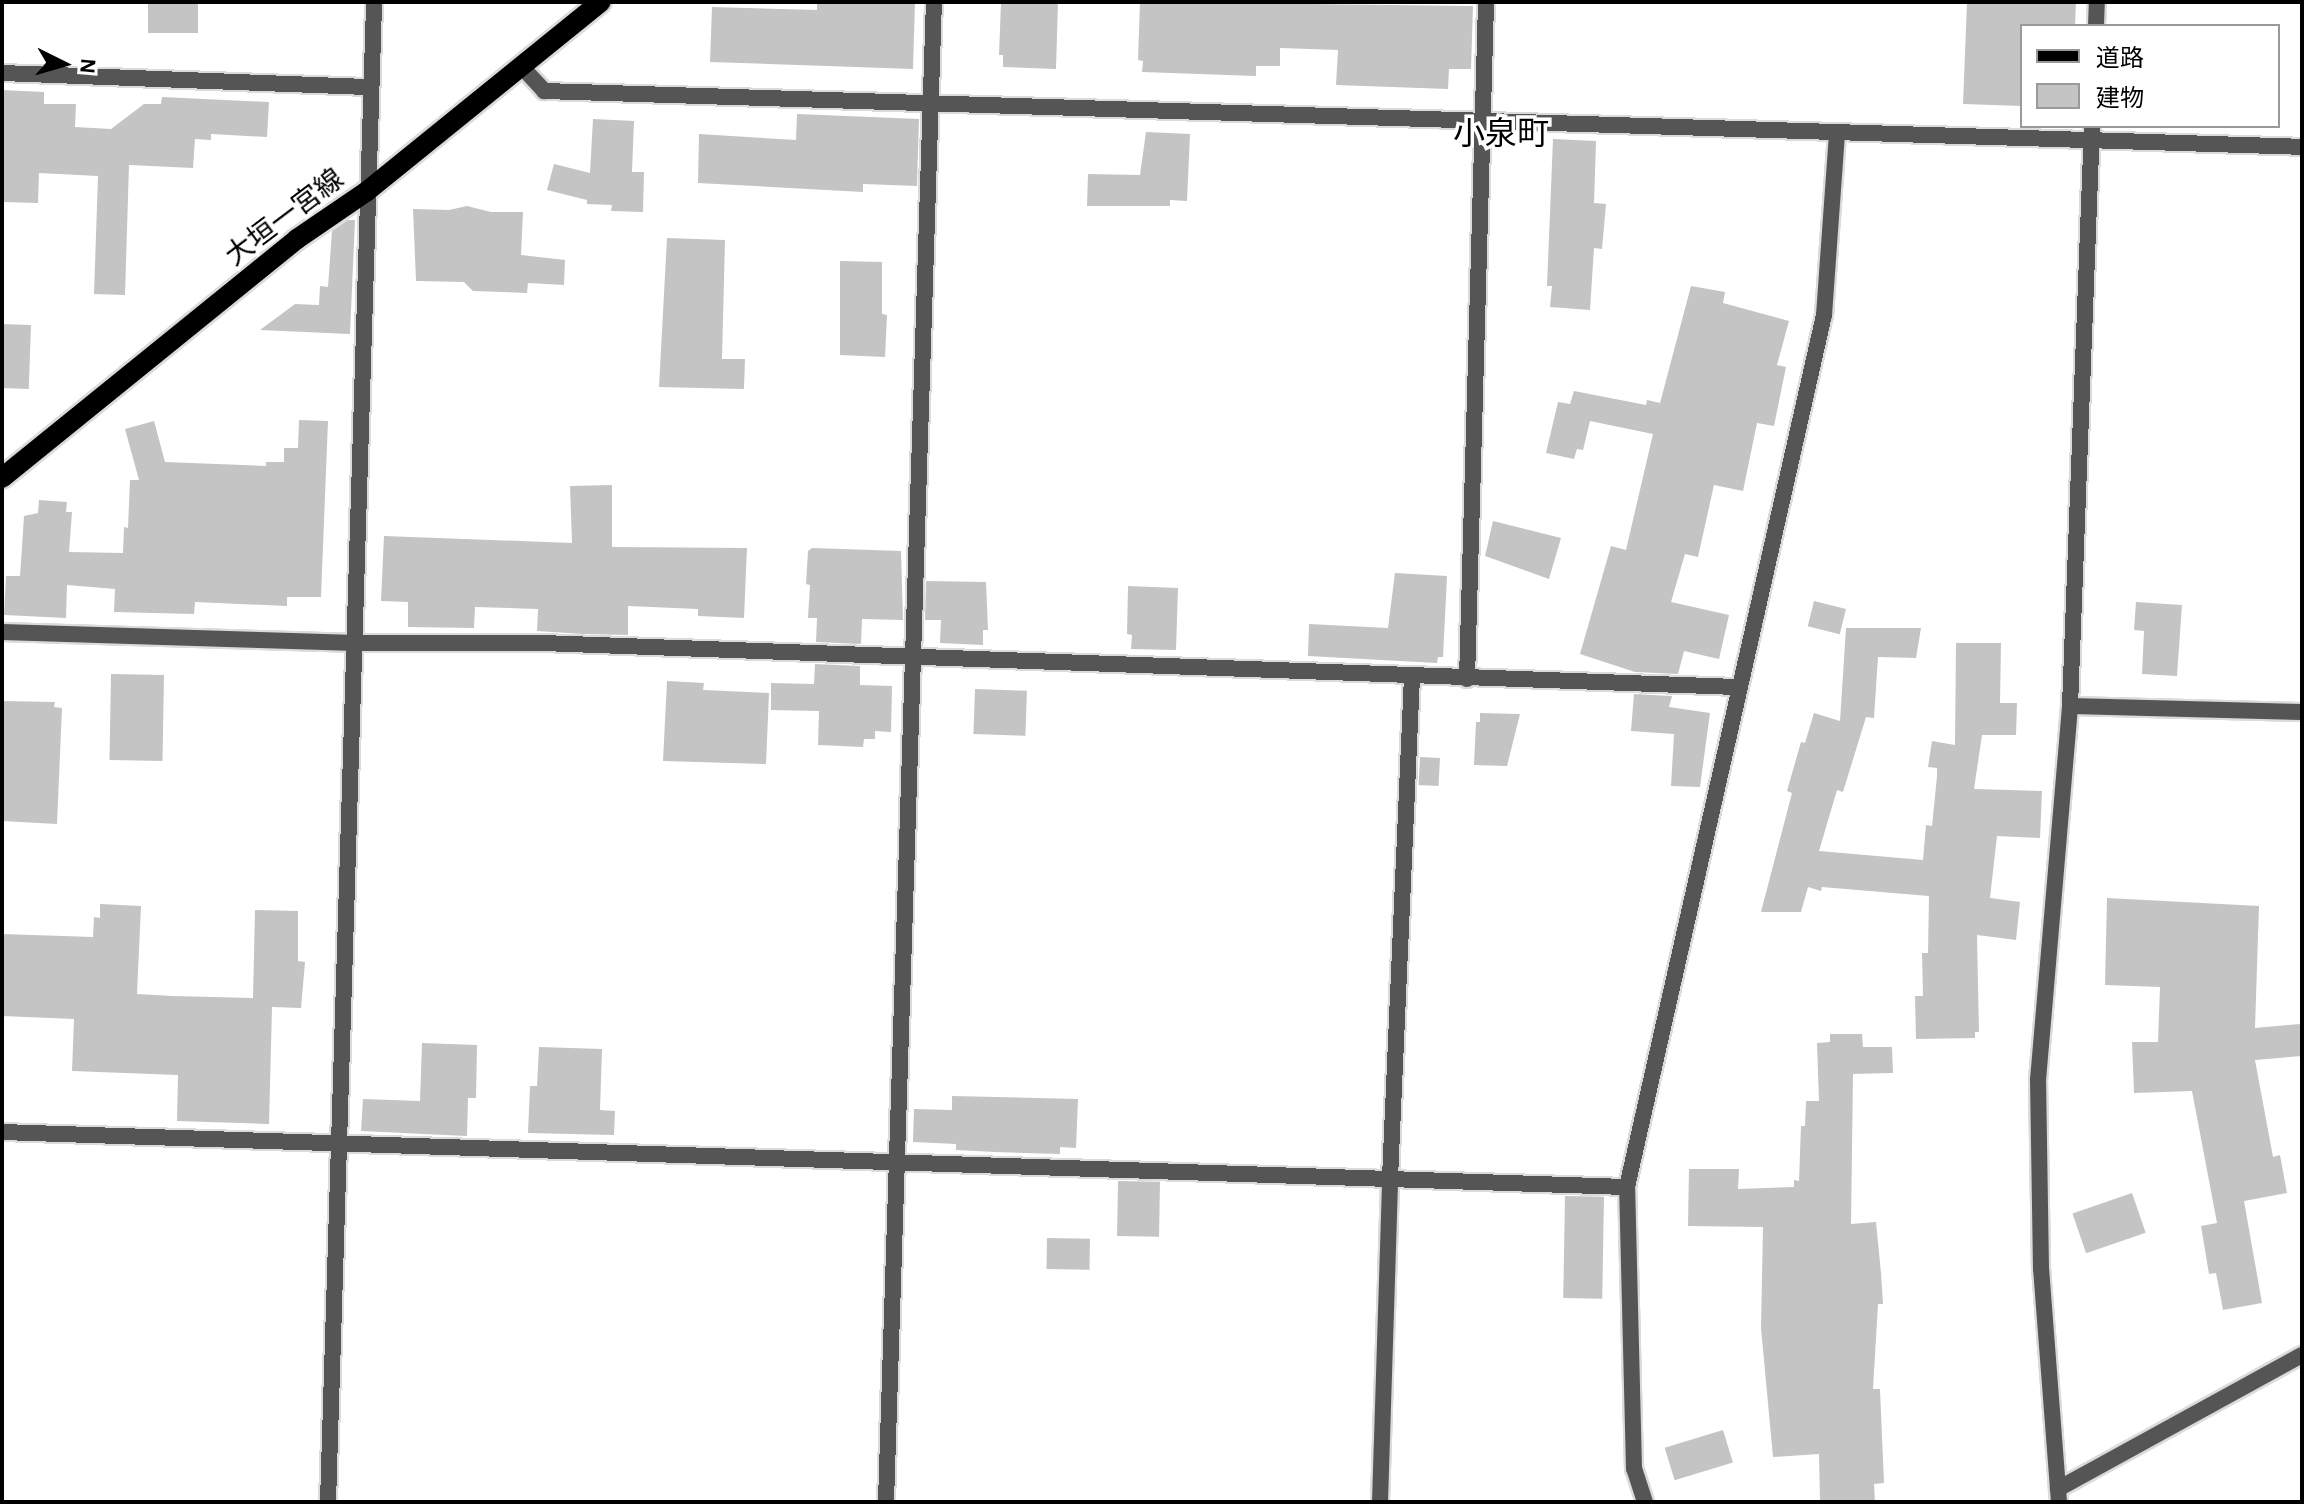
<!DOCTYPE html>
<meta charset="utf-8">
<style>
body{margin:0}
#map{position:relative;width:2304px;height:1504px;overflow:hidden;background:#fff;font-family:"Alegreya Sans","Noto Sans JP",sans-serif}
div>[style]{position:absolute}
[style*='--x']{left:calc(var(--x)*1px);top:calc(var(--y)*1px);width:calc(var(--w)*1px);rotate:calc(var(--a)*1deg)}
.building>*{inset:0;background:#c4c4c4;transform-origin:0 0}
.roads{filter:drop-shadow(2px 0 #dbdbdb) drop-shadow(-2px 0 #dbdbdb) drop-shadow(0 2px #dbdbdb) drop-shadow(0 -2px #dbdbdb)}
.street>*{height:16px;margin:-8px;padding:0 8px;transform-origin:8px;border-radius:8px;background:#555}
.primary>*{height:20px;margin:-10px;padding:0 10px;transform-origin:10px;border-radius:10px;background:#000}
span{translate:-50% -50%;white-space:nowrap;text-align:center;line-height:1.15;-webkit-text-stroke:7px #fff;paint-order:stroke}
.street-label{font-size:28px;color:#000}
.quarter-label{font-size:32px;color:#000}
.frame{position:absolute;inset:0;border:4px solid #000;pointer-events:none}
.legend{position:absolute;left:2020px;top:24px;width:260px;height:104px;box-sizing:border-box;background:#fff;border:2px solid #999;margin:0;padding:10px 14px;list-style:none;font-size:24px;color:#000}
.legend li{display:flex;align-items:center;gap:16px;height:40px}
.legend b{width:40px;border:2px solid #999}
.north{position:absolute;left:24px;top:24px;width:80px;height:80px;-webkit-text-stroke:6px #fff;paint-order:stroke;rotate:95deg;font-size:22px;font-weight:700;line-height:32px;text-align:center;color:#000}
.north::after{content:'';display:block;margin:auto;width:28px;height:36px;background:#000;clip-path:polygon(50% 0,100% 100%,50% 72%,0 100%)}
</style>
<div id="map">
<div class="building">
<div style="left:148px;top:2px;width:50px;height:31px"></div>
<div style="clip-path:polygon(817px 2px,915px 2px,913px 69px,710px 62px,712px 7px,817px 10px)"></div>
<div style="clip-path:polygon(1001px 2px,1058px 2px,1056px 69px,1003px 67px,1003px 55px,999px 55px)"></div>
<div style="clip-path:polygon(1140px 2px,1473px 6px,1471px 69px,1449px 69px,1448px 89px,1336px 85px,1338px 50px,1280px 48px,1280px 66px,1256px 66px,1256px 76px,1142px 72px,1143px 61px,1138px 60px)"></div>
<div style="clip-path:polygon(1967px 2px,2076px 2px,2075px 26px,2022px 26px,2022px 106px,1963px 104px)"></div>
<div style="clip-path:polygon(2px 90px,44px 92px,44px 104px,76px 104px,75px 127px,111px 129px,144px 104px,161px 104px,162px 97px,269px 102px,267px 137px,211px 134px,211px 140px,195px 139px,193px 168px,129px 165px,125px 295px,94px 294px,98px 176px,39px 173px,38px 203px,2px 202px)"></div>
<div style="clip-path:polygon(797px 114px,919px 119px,917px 186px,863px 184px,863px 192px,698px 183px,699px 134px,796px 140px)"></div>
<div style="clip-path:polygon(593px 119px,634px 121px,632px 172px,644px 172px,643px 212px,611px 211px,612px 205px,587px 204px,587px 200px,547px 190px,554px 164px,590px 173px)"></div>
<div style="clip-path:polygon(1146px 132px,1190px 134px,1187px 201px,1170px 200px,1170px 206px,1087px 206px,1088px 174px,1140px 175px)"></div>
<div style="clip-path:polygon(1553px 139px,1596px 141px,1594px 203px,1606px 204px,1602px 249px,1594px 248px,1590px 310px,1550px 307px,1552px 286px,1547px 286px)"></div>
<div style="clip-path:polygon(467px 206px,491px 212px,523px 212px,521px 255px,565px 260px,564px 285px,528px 283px,527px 293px,473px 291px,464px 282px,416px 281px,413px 209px,449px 210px)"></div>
<div style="clip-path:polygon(348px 220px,355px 220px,350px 334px,260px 330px,295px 304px,319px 305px,320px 286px,328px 287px,332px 231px)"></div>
<div style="clip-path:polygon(667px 238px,725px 240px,722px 359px,745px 359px,744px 389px,659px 387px)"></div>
<div style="clip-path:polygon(840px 261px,882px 262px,882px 314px,887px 315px,885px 357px,840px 355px)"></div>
<div style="clip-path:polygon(1691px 286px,1725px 292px,1723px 303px,1789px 321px,1777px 365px,1786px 367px,1774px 426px,1757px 423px,1743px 491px,1714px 485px,1698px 557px,1685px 554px,1671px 602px,1729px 615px,1719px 659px,1684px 651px,1678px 674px,1635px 672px,1580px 654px,1611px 546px,1626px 550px,1653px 434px,1590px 421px,1583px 450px,1577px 449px,1574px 459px,1546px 453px,1558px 402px,1570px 404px,1574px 391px,1646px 405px,1647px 400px,1660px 403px)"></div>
<div style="left:2px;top:324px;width:29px;height:64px;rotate:2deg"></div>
<div style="clip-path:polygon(299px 420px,328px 421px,321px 597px,287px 597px,287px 606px,195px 602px,194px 614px,114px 612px,115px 589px,67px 585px,66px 618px,4px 615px,6px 576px,20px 576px,24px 516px,38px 513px,39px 500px,67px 502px,66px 512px,72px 512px,69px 552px,123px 553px,124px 527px,128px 528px,130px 480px,139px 480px,125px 429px,154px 421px,165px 462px,266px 466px,266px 462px,284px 462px,284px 448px,298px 448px)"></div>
<div style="clip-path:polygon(612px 485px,612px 547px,747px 548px,744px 618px,698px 616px,698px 609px,628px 606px,628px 635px,583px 634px,537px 631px,538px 609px,475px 607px,474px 628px,408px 627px,408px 602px,381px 601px,384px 536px,572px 543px,570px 486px)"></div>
<div style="clip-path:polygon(1493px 521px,1561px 538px,1549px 579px,1485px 556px)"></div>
<div style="clip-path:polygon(812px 548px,901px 551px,903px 620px,862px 619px,861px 644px,816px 642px,817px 618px,808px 618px,810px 585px,806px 584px,808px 551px)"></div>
<div style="clip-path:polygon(1395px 573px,1447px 576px,1443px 657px,1438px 657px,1437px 663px,1308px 656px,1309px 624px,1388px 628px)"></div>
<div style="clip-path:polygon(926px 581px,986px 582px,988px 630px,983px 630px,983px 645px,940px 643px,941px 620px,925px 620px)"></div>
<div style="clip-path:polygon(1128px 586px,1178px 588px,1176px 650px,1131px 649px,1132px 635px,1127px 634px)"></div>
<div style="left:1814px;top:601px;width:33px;height:26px;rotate:14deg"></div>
<div style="clip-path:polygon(2136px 602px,2182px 605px,2177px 676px,2142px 674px,2144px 631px,2134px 630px)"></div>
<div style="clip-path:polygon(1846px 628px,1921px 628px,1916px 658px,1878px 657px,1874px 718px,1866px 717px,1843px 792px,1837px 790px,1819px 851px,1923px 860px,1926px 825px,1932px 826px,1937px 776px,1937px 768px,1928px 767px,1932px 741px,1955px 745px,1956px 643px,2001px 643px,2000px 703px,2017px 703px,2016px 735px,1982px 735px,1974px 789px,2042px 791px,2040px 838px,1997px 836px,1990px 898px,2020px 902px,2016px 940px,1977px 935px,1979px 1032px,1975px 1032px,1975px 1038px,1916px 1039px,1915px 996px,1923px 996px,1922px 953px,1928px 953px,1929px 896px,1822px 887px,1821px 891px,1808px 887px,1801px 912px,1761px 912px,1792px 793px,1787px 791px,1801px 742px,1805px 743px,1814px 713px,1840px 721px)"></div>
<div style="clip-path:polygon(815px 664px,860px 666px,860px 685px,892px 686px,891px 732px,875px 731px,875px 739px,864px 739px,863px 747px,818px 745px,819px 711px,771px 710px,771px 683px,814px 684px)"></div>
<div style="left:111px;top:674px;width:53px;height:86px;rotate:1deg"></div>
<div style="clip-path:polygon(667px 681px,704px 683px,703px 690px,769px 693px,766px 764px,663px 761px)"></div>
<div style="left:975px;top:689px;width:52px;height:45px;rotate:2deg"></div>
<div style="clip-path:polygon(1634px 694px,1672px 696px,1669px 707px,1710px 713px,1700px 787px,1671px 786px,1674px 734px,1631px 731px)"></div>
<div style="clip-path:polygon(2px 701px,55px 702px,54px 707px,62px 708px,57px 824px,2px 821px)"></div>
<div style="clip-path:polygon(1480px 713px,1520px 714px,1507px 766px,1474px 765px,1476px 722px,1480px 722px)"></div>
<div style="left:1420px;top:757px;width:20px;height:28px;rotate:3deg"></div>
<div style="clip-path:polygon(2107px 898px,2259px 906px,2255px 1028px,2300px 1024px,2302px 1050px,2302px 1056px,2255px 1060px,2273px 1157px,2280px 1155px,2287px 1193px,2244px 1201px,2262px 1303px,2223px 1310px,2216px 1273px,2209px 1274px,2201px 1226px,2217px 1223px,2192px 1091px,2134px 1093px,2132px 1042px,2158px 1042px,2160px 987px,2105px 985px)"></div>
<div style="clip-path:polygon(100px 904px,141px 906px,137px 994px,172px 996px,253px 998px,255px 910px,298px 911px,298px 961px,305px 962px,301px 1008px,272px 1007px,269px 1124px,177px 1121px,178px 1075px,72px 1071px,74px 1019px,2px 1016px,2px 934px,93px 937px,94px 917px,100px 918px)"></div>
<div style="clip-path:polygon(1830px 1034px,1862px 1034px,1863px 1047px,1892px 1047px,1893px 1073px,1853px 1074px,1851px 1224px,1876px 1222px,1881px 1273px,1883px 1304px,1878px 1304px,1873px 1389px,1880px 1389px,1884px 1483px,1874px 1484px,1875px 1502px,1820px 1502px,1819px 1454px,1773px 1457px,1761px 1328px,1763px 1227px,1688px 1226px,1689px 1169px,1739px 1169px,1738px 1189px,1794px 1187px,1794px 1180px,1799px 1181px,1801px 1126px,1805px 1126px,1806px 1101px,1819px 1101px,1817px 1043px,1830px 1042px)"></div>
<div style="clip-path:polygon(422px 1043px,477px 1045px,476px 1098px,468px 1098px,467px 1136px,361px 1131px,363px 1099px,420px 1101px)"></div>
<div style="clip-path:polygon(539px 1047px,602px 1049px,600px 1110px,615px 1111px,614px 1135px,528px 1133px,530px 1086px,537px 1086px)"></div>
<div style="clip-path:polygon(952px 1096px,1078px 1099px,1076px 1148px,1060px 1147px,1060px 1154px,995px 1152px,956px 1150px,956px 1144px,913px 1142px,914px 1109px,952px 1110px)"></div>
<div style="left:1118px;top:1181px;width:42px;height:55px;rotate:1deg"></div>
<div style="left:2132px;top:1193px;width:42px;height:63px;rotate:71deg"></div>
<div style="left:1565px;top:1196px;width:39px;height:102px;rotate:1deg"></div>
<div style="left:1047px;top:1238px;width:43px;height:31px;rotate:1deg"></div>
<div style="left:1723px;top:1430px;width:34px;height:61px;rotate:73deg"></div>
</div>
<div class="roads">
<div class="street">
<div style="--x:2096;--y:26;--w:24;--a:-88"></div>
<div style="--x:522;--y:67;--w:33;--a:47"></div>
<div style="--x:544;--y:91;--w:1759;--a:1.82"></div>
<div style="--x:2;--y:73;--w:369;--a:2.2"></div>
<div style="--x:2;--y:632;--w:354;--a:1.8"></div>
<div style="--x:356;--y:643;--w:186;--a:0"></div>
<div style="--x:542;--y:643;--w:1198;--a:2.11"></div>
<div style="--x:1467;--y:679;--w:677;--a:-88.39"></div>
<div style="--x:2070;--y:706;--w:232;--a:1.5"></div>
<div style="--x:2;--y:1132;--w:1626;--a:1.94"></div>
<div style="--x:2058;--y:1489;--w:278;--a:-28.8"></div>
<div style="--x:328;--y:1502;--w:1501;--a:-88.24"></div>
<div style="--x:886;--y:1502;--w:1501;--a:-88.17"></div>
<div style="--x:1380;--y:1502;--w:324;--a:-88.2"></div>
<div style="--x:1390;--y:1178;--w:501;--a:-87.49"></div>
<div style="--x:1645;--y:1502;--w:35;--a:-108"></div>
<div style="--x:1634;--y:1469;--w:282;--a:-91.4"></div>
<div style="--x:1627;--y:1187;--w:894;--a:-77.27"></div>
<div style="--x:1824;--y:315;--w:183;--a:-85.9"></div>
<div style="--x:2059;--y:1502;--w:234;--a:-94.4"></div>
<div style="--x:2041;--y:1269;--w:189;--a:-90.9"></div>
<div style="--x:2038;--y:1080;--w:375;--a:-85.1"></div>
<div style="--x:2070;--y:706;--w:580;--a:-87.83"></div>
</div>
<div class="primary">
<div style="--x:2;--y:478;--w:380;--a:-39"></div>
<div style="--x:297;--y:239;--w:83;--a:-34.3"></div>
<div style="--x:366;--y:192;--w:302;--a:-39"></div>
</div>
</div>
<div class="street-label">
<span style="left:285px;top:218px;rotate:-37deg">大垣一宮線</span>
</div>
<div class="quarter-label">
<span style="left:1501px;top:134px">小泉町</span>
</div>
<div class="frame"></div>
<ul class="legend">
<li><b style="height:10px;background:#000"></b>道路</li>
<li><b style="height:22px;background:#c4c4c4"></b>建物</li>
</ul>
<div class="north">N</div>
</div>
